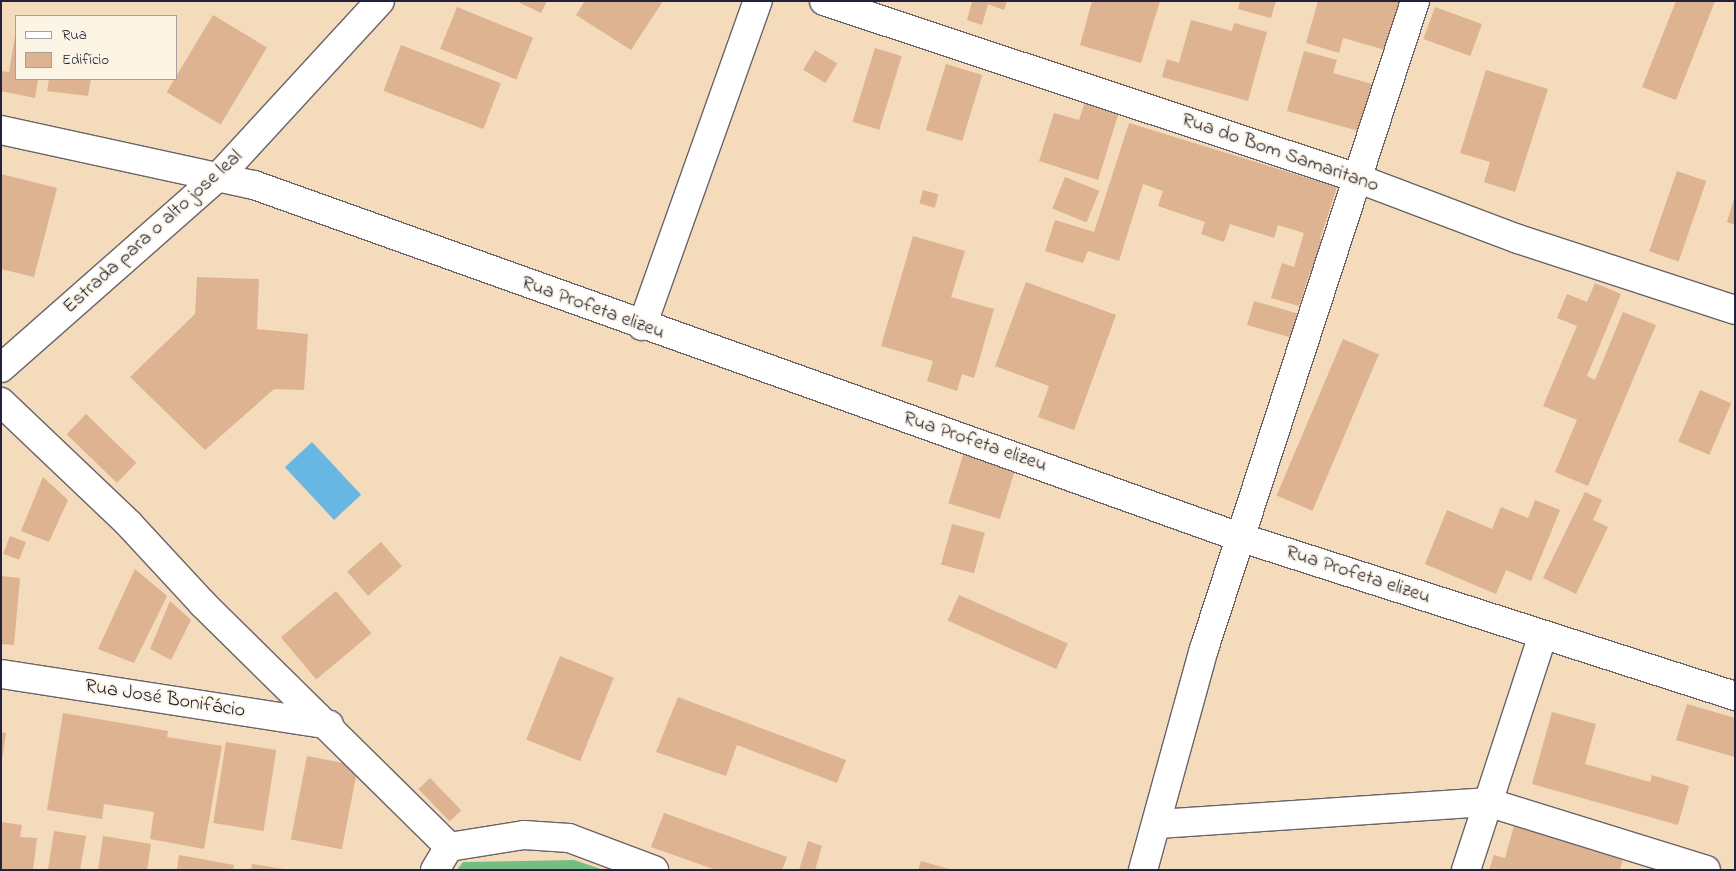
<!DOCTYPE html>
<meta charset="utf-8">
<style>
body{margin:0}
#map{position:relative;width:1736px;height:871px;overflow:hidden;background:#f3dbbb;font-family:"Indie Flower",sans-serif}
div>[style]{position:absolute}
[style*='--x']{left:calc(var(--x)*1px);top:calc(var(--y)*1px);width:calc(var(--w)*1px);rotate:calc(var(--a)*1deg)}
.forest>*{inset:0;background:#74be84}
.water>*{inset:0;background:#68b6e2;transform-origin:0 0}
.building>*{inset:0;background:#ddb392;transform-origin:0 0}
.roads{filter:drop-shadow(1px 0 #6b6368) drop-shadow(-1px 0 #6b6368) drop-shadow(0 1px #6b6368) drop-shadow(0 -1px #6b6368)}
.street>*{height:28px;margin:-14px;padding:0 14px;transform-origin:14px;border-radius:14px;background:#fff}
span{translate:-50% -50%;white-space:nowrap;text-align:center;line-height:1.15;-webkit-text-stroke:4px #fcf5e5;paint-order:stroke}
.street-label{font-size:20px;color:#22223b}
.frame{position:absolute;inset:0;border:2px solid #22223b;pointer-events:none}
.legend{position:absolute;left:15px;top:15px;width:162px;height:65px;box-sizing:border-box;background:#fcf5e5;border:1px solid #a5a1a1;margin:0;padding:6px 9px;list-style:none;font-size:15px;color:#22223b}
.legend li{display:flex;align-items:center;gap:10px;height:25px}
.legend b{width:25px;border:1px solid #a5a1a1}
</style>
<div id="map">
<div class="forest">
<div style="clip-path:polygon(574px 860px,604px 870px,457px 870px,463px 862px)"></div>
</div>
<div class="water">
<div style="left:312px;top:442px;width:72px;height:37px;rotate:47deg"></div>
</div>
<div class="building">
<div style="clip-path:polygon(516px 1px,547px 1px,541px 13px)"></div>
<div style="clip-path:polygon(585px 1px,663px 1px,631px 50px,576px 15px)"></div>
<div style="clip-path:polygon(972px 1px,1007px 1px,1004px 10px,988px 4px,982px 25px,967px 20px)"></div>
<div style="clip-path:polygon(1092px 1px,1160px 1px,1141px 63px,1080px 45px)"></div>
<div style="clip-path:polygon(1240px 1px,1276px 1px,1271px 18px,1238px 9px)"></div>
<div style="clip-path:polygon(1318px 1px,1403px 1px,1389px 51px,1343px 38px,1339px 53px,1306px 43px)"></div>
<div style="clip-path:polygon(1676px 1px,1715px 1px,1676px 100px,1642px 87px)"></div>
<div style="left:457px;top:7px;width:82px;height:45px;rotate:22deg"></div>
<div style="left:1435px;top:7px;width:50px;height:34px;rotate:20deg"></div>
<div style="left:213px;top:15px;width:63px;height:90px;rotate:31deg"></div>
<div style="clip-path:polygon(1191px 20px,1232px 31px,1234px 23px,1267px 32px,1248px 101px,1162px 77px,1167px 59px,1179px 63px)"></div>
<div style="clip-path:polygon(15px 36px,16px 79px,38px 79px,35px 98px,1px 91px,1px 71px,9px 72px)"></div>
<div style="left:401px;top:45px;width:107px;height:49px;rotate:21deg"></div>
<div style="left:875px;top:48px;width:28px;height:77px;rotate:17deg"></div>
<div style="left:815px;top:50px;width:26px;height:23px;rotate:31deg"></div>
<div style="clip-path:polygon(1304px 51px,1337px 60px,1333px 73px,1379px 86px,1366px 133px,1287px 111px)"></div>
<div style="left:946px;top:64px;width:38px;height:69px;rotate:17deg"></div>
<div style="clip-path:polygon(1486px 70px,1548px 89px,1515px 192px,1484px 182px,1490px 162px,1460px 153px)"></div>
<div style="clip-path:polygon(49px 79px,91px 79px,88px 96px,47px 91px)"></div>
<div style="clip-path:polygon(1085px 102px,1119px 112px,1098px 180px,1039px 161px,1054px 113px,1079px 120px)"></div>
<div style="clip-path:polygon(1129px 123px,1337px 187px,1320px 239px,1332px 242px,1321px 276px,1310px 272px,1299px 306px,1271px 298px,1282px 263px,1294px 267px,1304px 233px,1278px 225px,1274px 238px,1230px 224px,1224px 242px,1201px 234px,1205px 222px,1158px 206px,1163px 191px,1143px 184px,1119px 261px,1088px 251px,1083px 263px,1045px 251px,1055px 220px,1094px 232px)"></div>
<div style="left:1677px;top:171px;width:31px;height:85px;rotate:19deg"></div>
<div style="clip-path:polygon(1px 174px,57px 188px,34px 277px,1px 269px)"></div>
<div style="left:1065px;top:177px;width:37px;height:34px;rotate:22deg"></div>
<div style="left:923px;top:190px;width:16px;height:14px;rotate:15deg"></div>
<div style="clip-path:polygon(1734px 199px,1735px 199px,1735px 225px,1727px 222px)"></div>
<div style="clip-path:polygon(913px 236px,965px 251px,951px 297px,994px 309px,974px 378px,962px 374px,957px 391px,927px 381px,933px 361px,881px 346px)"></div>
<div style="clip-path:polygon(197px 277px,259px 279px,257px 329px,308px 334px,304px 390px,274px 389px,205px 450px,130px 377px,195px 314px)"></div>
<div style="clip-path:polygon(1026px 282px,1116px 315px,1074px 430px,1038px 417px,1049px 386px,995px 366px)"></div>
<div style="clip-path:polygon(1595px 283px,1621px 294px,1587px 376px,1595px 380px,1623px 312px,1656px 325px,1588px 486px,1555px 472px,1577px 420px,1543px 406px,1577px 326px,1557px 318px,1567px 294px,1587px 302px)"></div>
<div style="left:1254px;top:301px;width:50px;height:25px;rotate:16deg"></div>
<div style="left:1343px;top:339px;width:39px;height:170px;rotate:23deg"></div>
<div style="left:1700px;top:390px;width:34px;height:56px;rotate:23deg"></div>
<div style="left:86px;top:414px;width:70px;height:28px;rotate:44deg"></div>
<div style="left:967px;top:442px;width:54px;height:64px;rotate:17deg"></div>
<div style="clip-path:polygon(43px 477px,68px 500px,49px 542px,21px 531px)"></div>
<div style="clip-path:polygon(1585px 492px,1602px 500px,1593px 520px,1608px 527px,1576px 594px,1543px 578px)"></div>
<div style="clip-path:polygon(1535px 500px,1560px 510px,1531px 581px,1506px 570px,1496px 594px,1425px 564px,1447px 510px,1492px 529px,1501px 507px,1528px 518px)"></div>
<div style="left:952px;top:524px;width:34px;height:42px;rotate:15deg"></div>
<div style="left:10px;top:536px;width:17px;height:19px;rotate:21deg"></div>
<div style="left:381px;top:542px;width:32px;height:45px;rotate:49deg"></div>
<div style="clip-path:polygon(135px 569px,167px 596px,134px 663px,98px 649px)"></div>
<div style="clip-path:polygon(1px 576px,20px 578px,14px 645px,1px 644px)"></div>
<div style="left:336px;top:591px;width:55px;height:72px;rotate:50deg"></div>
<div style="left:959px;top:595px;width:119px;height:28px;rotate:24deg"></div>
<div style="clip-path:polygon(170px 601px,191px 620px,171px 660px,150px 649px)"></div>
<div style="left:560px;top:656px;width:58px;height:90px;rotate:22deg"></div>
<div style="clip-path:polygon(678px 697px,846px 760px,837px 783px,737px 745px,726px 776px,656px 752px)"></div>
<div style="clip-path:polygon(1687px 704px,1735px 718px,1735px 757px,1676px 740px)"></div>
<div style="clip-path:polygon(1552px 712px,1596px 724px,1585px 764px,1650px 782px,1652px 775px,1689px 786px,1678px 825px,1532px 784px)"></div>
<div style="clip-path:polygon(63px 713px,168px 731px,167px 737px,222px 746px,204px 849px,150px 839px,154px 812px,104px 804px,102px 819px,47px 810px)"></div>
<div style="clip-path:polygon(1px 732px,6px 733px,2px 759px,1px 759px)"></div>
<div style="left:226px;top:742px;width:51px;height:82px;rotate:9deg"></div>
<div style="left:307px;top:756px;width:52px;height:85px;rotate:11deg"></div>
<div style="left:430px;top:778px;width:45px;height:16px;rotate:46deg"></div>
<div style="clip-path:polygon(664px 813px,787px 857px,782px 870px,716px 870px,651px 847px)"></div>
<div style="clip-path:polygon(1px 822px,22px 825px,20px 837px,37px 838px,33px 870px,1px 870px)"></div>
<div style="clip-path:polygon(1515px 822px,1624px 854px,1620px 870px,1489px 870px,1494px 855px,1505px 858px)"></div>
<div style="clip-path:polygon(54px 831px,86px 836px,80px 870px,48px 870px)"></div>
<div style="clip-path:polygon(103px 836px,151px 844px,147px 870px,98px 870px)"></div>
<div style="clip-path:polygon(808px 841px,822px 846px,815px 870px,799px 870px)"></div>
<div style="clip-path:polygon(179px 855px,234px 865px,233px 870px,177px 870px)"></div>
<div style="clip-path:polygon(921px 861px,949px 869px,949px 870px,918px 870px)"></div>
<div style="clip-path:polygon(252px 864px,284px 869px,284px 870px,251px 870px)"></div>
</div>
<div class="roads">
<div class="street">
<div style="--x:824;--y:1;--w:558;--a:18.37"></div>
<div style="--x:1354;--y:177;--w:175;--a:20.7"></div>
<div style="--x:1518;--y:239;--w:228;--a:18.1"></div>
<div style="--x:1;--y:130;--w:259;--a:12.3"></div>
<div style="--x:254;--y:185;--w:1046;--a:19.66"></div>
<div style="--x:1239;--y:537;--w:521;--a:17.77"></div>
<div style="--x:642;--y:326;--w:345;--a:-70.4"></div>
<div style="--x:1;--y:368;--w:292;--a:-41.4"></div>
<div style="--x:220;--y:175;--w:236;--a:-47.4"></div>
<div style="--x:1;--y:402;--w:177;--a:43.6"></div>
<div style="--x:129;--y:524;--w:109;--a:47.2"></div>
<div style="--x:203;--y:604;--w:346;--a:44.6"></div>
<div style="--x:1;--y:674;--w:332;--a:8.8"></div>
<div style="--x:1157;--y:824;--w:331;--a:-3.8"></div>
<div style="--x:1487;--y:802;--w:229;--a:17.2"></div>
<div style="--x:449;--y:847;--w:76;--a:-9.1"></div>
<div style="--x:524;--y:835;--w:45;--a:3.8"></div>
<div style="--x:569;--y:838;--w:91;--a:20.6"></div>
<div style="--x:435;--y:870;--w:27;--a:-59"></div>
<div style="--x:1143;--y:870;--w:229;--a:-74.6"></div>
<div style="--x:1204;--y:649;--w:681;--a:-71.96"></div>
<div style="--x:1466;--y:870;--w:247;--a:-71.9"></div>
</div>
</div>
<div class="street-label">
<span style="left:1280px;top:153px;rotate:19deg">Rua do Bom Samaritano</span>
<span style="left:153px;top:232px;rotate:-42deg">Estrada para o alto jose leal</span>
<span style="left:593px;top:308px;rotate:20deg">Rua Profeta elizeu</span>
<span style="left:975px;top:442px;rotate:19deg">Rua Profeta elizeu</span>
<span style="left:1358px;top:575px;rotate:18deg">Rua Profeta elizeu</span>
<span style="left:165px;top:699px;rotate:9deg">Rua José Bonifácio</span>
</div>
<div class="frame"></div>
<ul class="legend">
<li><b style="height:6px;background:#fff"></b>Rua</li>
<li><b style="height:14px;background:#ddb392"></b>Edifício</li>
</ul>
</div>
